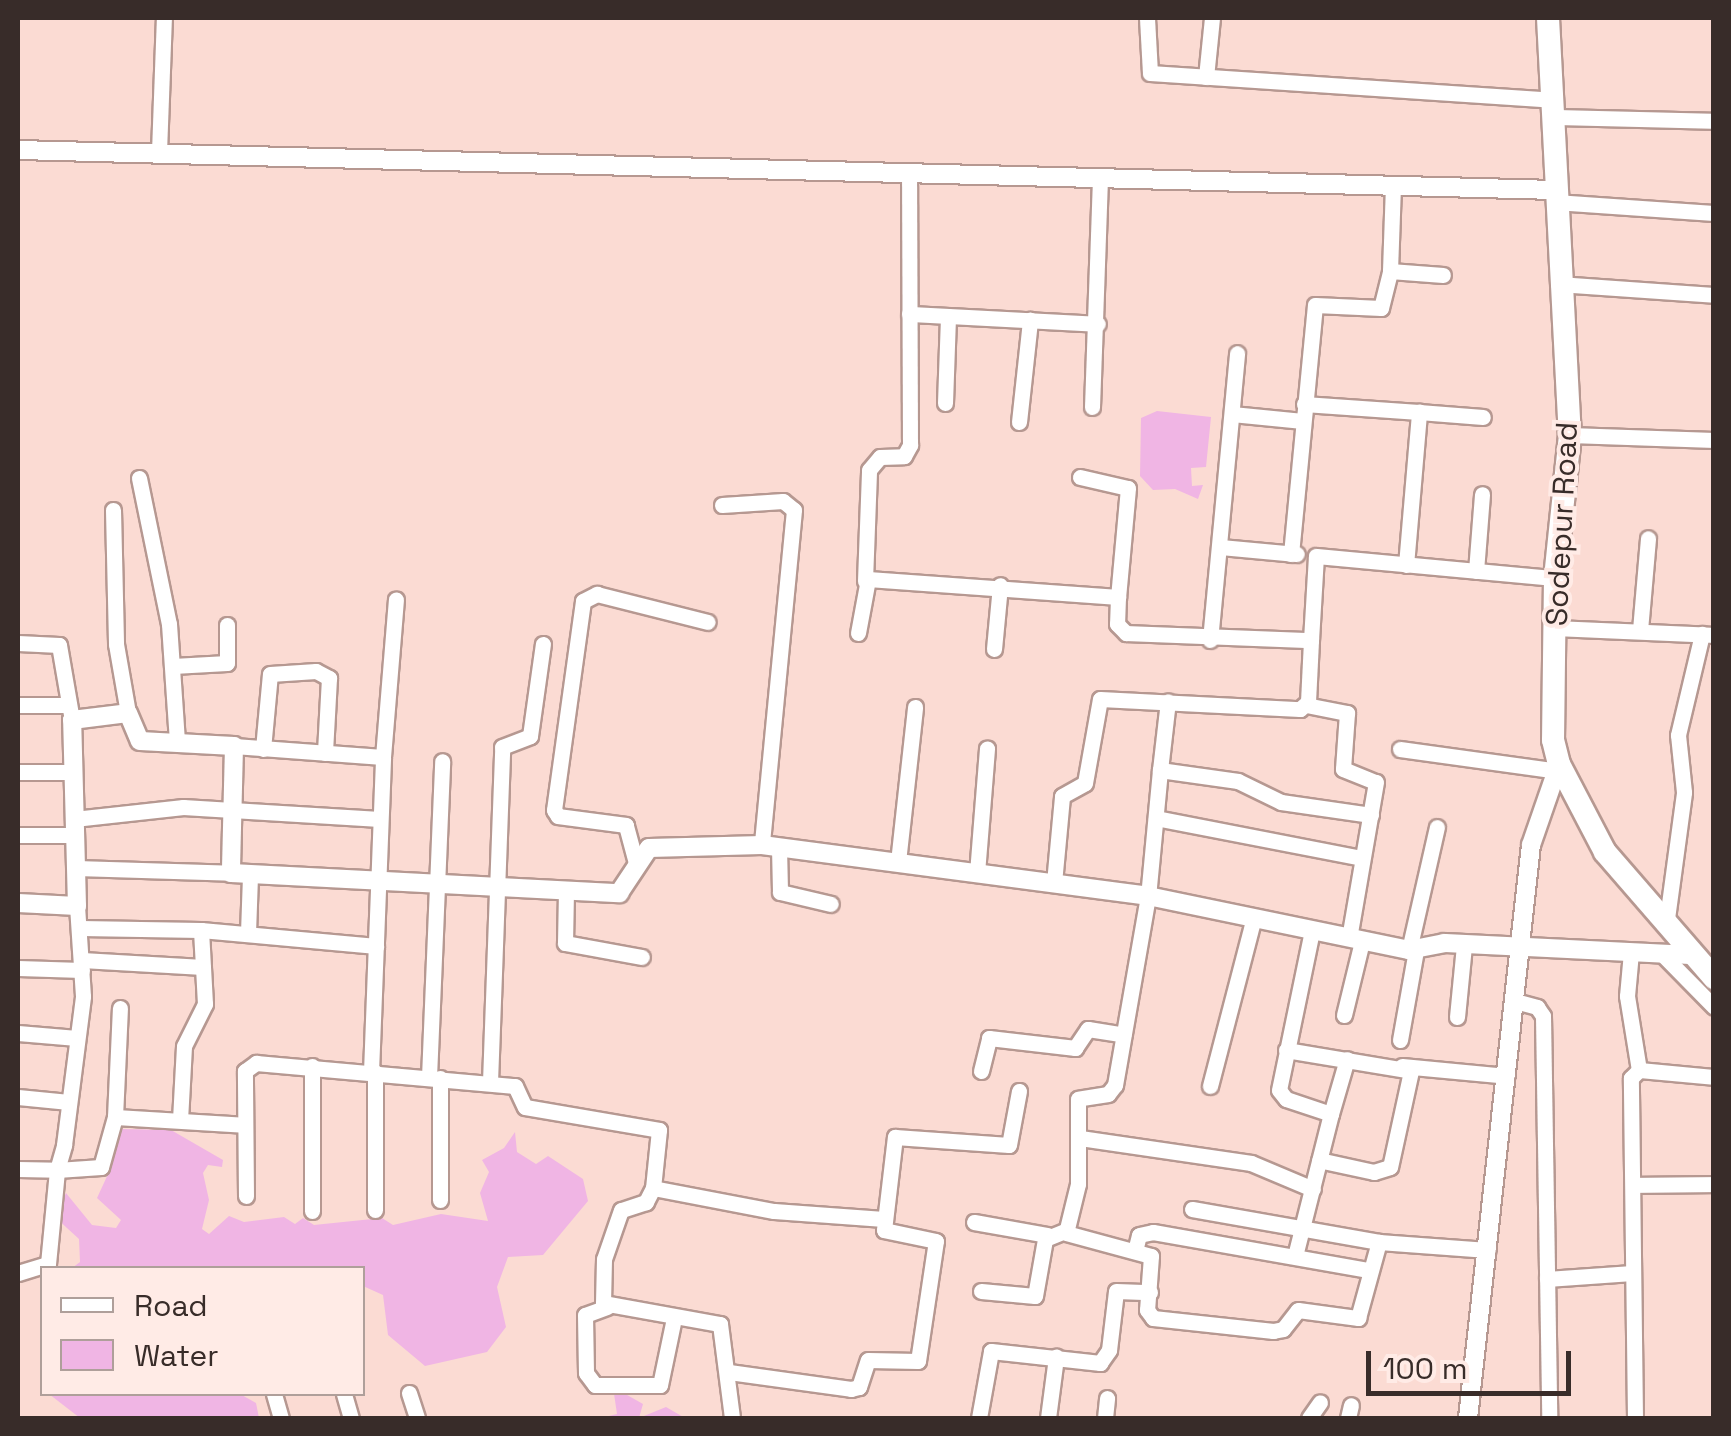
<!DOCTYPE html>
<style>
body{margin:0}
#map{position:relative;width:1731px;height:1436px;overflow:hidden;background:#fbdbd3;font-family:"Space Grotesk",sans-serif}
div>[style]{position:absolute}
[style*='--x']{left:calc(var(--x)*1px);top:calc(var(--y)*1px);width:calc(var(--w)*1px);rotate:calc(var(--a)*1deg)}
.water>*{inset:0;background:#f0b5e4}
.roads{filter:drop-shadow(2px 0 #b69891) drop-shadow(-2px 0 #b69891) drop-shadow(0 2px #b69891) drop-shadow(0 -2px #b69891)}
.minor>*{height:15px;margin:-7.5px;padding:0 7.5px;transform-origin:7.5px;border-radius:7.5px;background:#fff}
.tertiary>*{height:18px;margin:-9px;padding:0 9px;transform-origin:9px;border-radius:9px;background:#fff}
.primary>*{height:22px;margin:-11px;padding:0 11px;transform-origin:11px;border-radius:11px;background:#fff}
span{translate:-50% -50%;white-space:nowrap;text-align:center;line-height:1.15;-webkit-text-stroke:8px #ffebe6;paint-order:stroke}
.street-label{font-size:30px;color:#382c29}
.frame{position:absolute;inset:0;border:20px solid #382c29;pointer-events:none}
.legend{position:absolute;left:40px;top:1266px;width:325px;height:130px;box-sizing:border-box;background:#ffebe6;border:2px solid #af9f9a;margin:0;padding:12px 18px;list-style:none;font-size:30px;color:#382c29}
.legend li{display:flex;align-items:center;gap:20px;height:50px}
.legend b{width:50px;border:2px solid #af9f9a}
.scale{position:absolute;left:1366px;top:1351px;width:205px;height:45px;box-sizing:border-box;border:5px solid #382c29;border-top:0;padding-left:12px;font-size:30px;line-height:35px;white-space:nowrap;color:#382c29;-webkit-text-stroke:8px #ffebe6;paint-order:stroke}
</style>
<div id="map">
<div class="water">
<div style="clip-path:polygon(1157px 411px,1211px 417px,1206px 467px,1191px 468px,1192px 486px,1203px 485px,1198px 499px,1175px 489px,1153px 490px,1140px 476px,1141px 418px)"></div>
<div style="clip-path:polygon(121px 1129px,171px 1130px,223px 1160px,222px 1167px,208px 1165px,203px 1173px,209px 1200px,202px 1229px,209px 1234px,229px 1216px,244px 1222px,284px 1217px,295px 1224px,303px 1218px,314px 1225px,382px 1218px,393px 1225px,441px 1214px,488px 1221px,480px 1193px,489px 1172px,482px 1160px,504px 1148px,515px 1132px,517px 1152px,536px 1164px,548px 1156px,583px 1179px,588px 1201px,543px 1255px,508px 1257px,497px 1287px,506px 1327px,487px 1352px,425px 1366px,388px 1335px,383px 1295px,363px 1286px,362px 1268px,72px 1268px,80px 1262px,79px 1239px,55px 1217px,66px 1193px,92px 1225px,116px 1228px,121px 1220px,97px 1198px,109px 1172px,102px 1159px,112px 1131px)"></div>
<div style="clip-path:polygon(613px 1387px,643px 1404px,639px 1418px,666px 1407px,685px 1418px,601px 1418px,617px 1414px)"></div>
<div style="clip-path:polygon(49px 1394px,240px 1394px,256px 1403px,259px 1418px,80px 1418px)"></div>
</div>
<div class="roads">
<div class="minor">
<div style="--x:1147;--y:18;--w:55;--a:86.9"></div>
<div style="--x:1150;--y:73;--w:403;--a:3.8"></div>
<div style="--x:1206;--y:77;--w:59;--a:-84.2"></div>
<div style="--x:1553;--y:117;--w:161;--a:1.4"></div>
<div style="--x:159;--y:152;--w:134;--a:-87.9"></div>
<div style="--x:1555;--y:202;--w:159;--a:4"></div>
<div style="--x:1390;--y:271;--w:85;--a:-88"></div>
<div style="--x:1558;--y:284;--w:156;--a:4"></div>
<div style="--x:909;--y:314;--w:189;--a:3"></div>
<div style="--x:945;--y:403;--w:87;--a:-88"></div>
<div style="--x:1304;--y:404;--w:115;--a:4"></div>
<div style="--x:1092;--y:407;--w:229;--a:-88"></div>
<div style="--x:1232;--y:414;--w:71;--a:5.6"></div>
<div style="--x:1019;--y:422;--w:103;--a:-83.8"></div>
<div style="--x:1570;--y:435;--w:144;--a:2"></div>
<div style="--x:1080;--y:477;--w:49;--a:12.9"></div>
<div style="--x:1128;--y:488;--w:109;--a:95.2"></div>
<div style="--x:139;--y:478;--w:149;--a:78.4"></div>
<div style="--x:169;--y:624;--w:117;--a:86.1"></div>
<div style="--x:722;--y:505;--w:61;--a:-3.8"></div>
<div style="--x:783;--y:501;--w:14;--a:39"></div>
<div style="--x:794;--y:510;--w:337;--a:95.5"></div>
<div style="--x:113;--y:510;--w:134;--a:88.7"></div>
<div style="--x:116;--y:644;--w:70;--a:80.1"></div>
<div style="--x:1220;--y:547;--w:77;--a:5.2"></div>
<div style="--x:1291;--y:554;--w:250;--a:-84.5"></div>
<div style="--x:1315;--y:305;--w:66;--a:2.6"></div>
<div style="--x:1381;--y:308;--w:38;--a:-76"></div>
<div style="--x:1390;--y:271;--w:53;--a:4.3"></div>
<div style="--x:1406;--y:565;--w:154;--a:-85.1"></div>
<div style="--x:1419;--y:412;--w:64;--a:4.5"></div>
<div style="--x:1476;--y:571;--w:77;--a:-85.5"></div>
<div style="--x:865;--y:581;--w:111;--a:-87.9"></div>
<div style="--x:869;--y:470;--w:17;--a:-50"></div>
<div style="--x:880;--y:457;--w:24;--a:-2"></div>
<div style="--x:904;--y:456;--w:13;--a:-61"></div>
<div style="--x:910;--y:445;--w:273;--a:-90.2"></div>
<div style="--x:1556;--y:628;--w:158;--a:2.5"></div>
<div style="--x:1640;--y:630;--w:92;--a:-85"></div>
<div style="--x:858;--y:633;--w:55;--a:-79.5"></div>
<div style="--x:868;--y:579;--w:251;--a:4.1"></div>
<div style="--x:1118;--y:597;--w:27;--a:92"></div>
<div style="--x:1117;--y:624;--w:13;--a:45"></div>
<div style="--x:1126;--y:633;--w:185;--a:2.2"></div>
<div style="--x:1311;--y:640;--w:84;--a:-86.6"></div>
<div style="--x:1316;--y:556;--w:240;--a:5.3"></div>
<div style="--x:1210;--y:640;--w:288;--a:-84.6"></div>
<div style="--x:18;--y:643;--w:41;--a:2.8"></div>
<div style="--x:59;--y:645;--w:76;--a:80.2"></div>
<div style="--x:994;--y:649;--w:64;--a:-84.6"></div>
<div style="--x:173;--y:666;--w:54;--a:-3.2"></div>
<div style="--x:227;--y:663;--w:38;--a:-90"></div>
<div style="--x:18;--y:705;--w:51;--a:0"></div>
<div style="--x:1306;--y:705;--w:42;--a:11"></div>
<div style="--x:1347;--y:713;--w:56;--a:94.1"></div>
<div style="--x:1343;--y:769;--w:35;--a:22"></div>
<div style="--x:1376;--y:782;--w:158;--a:99.8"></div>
<div style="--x:234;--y:746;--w:149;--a:4.2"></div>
<div style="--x:263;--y:749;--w:75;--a:-84.7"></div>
<div style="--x:270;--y:674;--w:46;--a:-3.7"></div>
<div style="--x:316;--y:671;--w:15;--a:28"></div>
<div style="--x:329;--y:678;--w:75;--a:93.1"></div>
<div style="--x:1400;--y:749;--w:160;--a:7.9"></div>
<div style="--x:1160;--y:770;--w:69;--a:-83.4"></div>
<div style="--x:18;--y:772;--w:56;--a:0"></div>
<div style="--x:1371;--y:815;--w:91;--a:-171.8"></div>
<div style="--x:1281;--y:802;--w:48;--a:-154"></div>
<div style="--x:1238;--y:781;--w:79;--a:-172"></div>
<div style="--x:1160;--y:770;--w:127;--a:95.4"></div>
<div style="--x:1148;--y:896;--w:192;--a:99.9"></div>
<div style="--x:1115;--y:1085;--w:11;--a:128"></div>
<div style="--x:1108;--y:1094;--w:30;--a:171"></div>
<div style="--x:1078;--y:1099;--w:85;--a:90"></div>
<div style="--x:1078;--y:1184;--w:50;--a:103.8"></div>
<div style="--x:1066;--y:1233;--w:88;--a:15.1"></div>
<div style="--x:1151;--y:1256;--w:54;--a:94.2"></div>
<div style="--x:1147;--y:1310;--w:10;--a:53"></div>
<div style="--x:1153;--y:1318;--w:121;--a:6.2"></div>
<div style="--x:1273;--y:1331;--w:10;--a:-11"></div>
<div style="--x:1283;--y:1329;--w:24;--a:-52"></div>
<div style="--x:1298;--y:1310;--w:61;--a:7.6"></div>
<div style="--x:1358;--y:1318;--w:79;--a:-74.6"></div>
<div style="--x:1379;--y:1242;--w:109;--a:4.2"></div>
<div style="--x:1156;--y:818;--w:210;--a:11"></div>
<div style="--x:74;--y:819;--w:110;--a:-6.3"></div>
<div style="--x:183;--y:807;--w:197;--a:3.5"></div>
<div style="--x:18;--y:835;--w:57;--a:0"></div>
<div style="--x:779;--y:847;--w:45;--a:88.7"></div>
<div style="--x:780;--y:892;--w:52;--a:13.2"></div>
<div style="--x:898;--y:862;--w:156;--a:-83.7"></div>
<div style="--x:636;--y:863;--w:39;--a:-105"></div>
<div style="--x:626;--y:825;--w:69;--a:-172.5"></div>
<div style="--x:558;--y:816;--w:7;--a:-124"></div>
<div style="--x:554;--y:810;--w:211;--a:-82.1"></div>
<div style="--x:583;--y:601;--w:16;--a:-27"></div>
<div style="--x:597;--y:594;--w:114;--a:14.2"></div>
<div style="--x:76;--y:868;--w:155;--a:1.8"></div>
<div style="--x:977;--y:873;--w:125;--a:-85.4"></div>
<div style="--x:1054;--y:883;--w:87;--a:-84.7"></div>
<div style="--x:1062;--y:796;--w:26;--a:-29"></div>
<div style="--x:1085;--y:783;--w:85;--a:-79.9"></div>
<div style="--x:1100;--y:699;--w:200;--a:2.9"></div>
<div style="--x:1300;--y:709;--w:11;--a:-41"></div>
<div style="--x:1308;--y:702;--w:62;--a:-87.2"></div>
<div style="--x:566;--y:891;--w:52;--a:91.1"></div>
<div style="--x:565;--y:943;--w:78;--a:10.3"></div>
<div style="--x:1666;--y:926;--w:135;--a:-82.3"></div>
<div style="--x:1684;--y:792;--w:57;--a:-96"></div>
<div style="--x:1678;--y:735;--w:104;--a:-76.6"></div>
<div style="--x:80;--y:928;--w:121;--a:0.9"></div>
<div style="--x:201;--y:930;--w:176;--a:5.2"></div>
<div style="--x:248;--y:933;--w:58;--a:-88"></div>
<div style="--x:1409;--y:950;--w:126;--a:-77.2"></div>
<div style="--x:1631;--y:952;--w:44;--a:95.2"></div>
<div style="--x:1627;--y:996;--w:75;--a:80.8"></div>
<div style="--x:1662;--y:954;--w:74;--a:45.5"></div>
<div style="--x:82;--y:960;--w:121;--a:3.3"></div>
<div style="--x:18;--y:968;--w:64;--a:1.8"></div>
<div style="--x:1515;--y:1001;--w:23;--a:15"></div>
<div style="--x:1537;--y:1007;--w:11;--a:56"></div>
<div style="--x:1543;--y:1016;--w:402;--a:89.1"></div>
<div style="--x:1344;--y:1015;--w:76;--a:-76.3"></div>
<div style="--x:1457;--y:1017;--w:72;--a:-84.4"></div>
<div style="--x:18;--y:1033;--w:59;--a:4.8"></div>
<div style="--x:1400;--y:1040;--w:91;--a:-79.9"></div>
<div style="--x:1286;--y:1050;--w:127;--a:9.5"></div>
<div style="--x:1411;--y:1071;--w:98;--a:102.3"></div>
<div style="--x:1390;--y:1167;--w:17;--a:163"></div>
<div style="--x:1374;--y:1172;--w:56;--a:-167.7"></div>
<div style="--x:312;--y:1066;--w:145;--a:90"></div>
<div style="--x:1402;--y:1066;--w:105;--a:5.4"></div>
<div style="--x:981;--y:1071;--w:34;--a:-76"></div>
<div style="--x:989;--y:1038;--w:87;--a:6.6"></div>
<div style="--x:1075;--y:1048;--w:23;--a:-56"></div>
<div style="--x:1088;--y:1029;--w:36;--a:9"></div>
<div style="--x:371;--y:1072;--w:315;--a:-87.8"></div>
<div style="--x:383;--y:757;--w:158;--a:-85.3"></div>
<div style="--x:375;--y:1072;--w:138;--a:90"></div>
<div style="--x:429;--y:1077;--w:316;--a:-87.6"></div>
<div style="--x:440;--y:1078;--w:122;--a:90"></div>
<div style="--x:490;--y:1082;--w:335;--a:-87.9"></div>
<div style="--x:502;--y:747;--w:30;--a:-21"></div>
<div style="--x:530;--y:736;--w:93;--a:-82"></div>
<div style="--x:1210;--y:1086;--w:171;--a:-75.4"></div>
<div style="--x:18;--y:1097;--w:51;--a:5.6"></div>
<div style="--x:1331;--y:1114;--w:57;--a:-73.8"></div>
<div style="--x:115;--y:1117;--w:109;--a:-87.4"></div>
<div style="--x:180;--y:1120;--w:74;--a:-86.9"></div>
<div style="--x:184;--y:1046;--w:47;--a:-63.4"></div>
<div style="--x:205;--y:1004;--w:74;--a:-93.1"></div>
<div style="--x:1080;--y:1138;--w:173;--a:8.3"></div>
<div style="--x:1251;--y:1163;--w:67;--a:22.8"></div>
<div style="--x:18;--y:1169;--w:39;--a:1"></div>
<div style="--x:57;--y:1170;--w:26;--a:-74"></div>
<div style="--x:64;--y:1145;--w:150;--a:-82.7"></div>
<div style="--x:83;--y:996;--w:90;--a:-93.8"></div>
<div style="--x:1633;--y:1185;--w:81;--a:-0.7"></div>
<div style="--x:653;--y:1188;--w:16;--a:117"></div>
<div style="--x:646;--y:1202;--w:26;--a:162"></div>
<div style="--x:621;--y:1210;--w:52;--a:109.1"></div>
<div style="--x:604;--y:1259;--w:44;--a:91.3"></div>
<div style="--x:603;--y:1303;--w:119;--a:10.2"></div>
<div style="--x:720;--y:1324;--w:95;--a:82.7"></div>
<div style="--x:246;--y:1196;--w:125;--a:-90.5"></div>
<div style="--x:245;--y:1071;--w:14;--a:-36"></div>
<div style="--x:256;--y:1063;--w:260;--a:5.1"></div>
<div style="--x:515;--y:1086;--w:23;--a:65"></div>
<div style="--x:525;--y:1107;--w:136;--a:9.7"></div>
<div style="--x:659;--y:1130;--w:58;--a:95.9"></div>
<div style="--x:653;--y:1188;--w:123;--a:10.8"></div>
<div style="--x:774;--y:1211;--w:110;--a:4.2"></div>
<div style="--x:1192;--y:1209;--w:190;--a:10"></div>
<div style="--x:974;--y:1222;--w:75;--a:10"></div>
<div style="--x:1135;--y:1251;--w:16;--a:-76"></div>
<div style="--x:1139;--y:1235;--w:14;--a:-12"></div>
<div style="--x:1153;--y:1232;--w:219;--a:10"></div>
<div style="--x:1295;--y:1256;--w:146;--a:-75.8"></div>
<div style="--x:1331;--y:1114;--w:47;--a:-161.6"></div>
<div style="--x:1286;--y:1099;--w:11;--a:-128"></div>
<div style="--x:1279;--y:1090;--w:162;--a:-78.3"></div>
<div style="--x:18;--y:1273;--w:31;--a:-17"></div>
<div style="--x:48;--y:1264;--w:94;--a:-84.5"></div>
<div style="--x:57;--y:1170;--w:44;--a:-3.9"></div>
<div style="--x:101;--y:1167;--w:52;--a:-74.4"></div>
<div style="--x:115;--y:1117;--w:129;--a:3.5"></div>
<div style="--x:1547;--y:1279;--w:85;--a:-4"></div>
<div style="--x:981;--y:1291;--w:54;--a:5.3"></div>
<div style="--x:1035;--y:1296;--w:58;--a:-80"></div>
<div style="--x:1045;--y:1239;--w:22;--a:-22"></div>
<div style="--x:607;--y:1307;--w:23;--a:160"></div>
<div style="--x:585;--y:1315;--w:58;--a:89"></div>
<div style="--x:586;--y:1373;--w:15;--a:53"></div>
<div style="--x:595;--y:1385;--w:65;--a:0"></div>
<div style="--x:660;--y:1385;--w:68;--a:-78.2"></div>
<div style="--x:729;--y:1372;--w:123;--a:7.9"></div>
<div style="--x:851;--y:1389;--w:8;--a:-14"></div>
<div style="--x:859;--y:1387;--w:28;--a:-72"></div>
<div style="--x:868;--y:1360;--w:50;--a:1.1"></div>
<div style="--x:918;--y:1361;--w:121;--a:-81.5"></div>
<div style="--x:936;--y:1241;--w:53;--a:-168.1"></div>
<div style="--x:884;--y:1230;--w:94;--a:-83.3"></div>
<div style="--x:895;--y:1137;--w:114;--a:4"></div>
<div style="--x:1009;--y:1145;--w:55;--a:-79.5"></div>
<div style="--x:409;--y:1393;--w:26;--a:72"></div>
<div style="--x:274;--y:1394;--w:25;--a:74"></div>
<div style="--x:344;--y:1394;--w:25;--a:74"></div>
<div style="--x:979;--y:1418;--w:68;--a:-79.8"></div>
<div style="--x:991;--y:1351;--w:110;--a:6.3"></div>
<div style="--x:1100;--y:1363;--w:16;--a:-55"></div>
<div style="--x:1109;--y:1350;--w:59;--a:-83.2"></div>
<div style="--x:1116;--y:1291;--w:34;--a:2"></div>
<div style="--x:1048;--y:1418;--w:62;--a:-82.5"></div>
<div style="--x:1105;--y:1418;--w:20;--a:-84"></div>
<div style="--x:1309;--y:1418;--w:19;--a:-55"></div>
<div style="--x:1348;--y:1418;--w:13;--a:-77"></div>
<div style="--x:1635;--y:1418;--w:340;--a:-90.7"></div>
<div style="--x:1631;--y:1078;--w:11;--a:-45"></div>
<div style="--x:1639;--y:1070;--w:75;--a:5.3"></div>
</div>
<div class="tertiary">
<div style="--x:18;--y:150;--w:1538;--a:1.49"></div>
<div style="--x:18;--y:903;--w:59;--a:2.9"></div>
<div style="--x:77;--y:906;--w:186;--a:-91.5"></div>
<div style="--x:72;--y:720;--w:56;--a:-7.1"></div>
<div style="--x:128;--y:713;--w:30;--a:67"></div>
<div style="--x:140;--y:741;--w:94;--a:3"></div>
<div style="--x:234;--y:746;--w:127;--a:91.4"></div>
<div style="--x:231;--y:873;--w:389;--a:3"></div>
<div style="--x:619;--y:893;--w:54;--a:-56.3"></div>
<div style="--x:649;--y:848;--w:113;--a:-1.5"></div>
<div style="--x:762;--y:845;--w:389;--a:7.5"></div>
<div style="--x:1148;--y:896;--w:267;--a:11.7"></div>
<div style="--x:1409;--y:950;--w:36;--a:-11"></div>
<div style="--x:1444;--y:943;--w:248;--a:2.8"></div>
<div style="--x:1468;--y:1418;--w:576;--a:-83.73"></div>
<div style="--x:1531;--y:845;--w:86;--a:-70.9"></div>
</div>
<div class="primary">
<div style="--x:1548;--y:18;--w:418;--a:87"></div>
<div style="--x:1570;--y:435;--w:144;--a:96"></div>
<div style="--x:1555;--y:578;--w:162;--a:90.7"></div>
<div style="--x:1553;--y:740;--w:25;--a:76"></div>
<div style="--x:1559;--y:764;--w:99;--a:62.4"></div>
<div style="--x:1605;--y:852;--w:167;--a:49.1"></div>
</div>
</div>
<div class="street-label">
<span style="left:1562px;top:524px;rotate:-87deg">Sodepur Road</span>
</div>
<div class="frame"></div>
<ul class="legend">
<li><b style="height:12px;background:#fff"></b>Road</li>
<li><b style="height:28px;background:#f0b5e4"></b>Water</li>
</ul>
<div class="scale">100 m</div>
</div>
